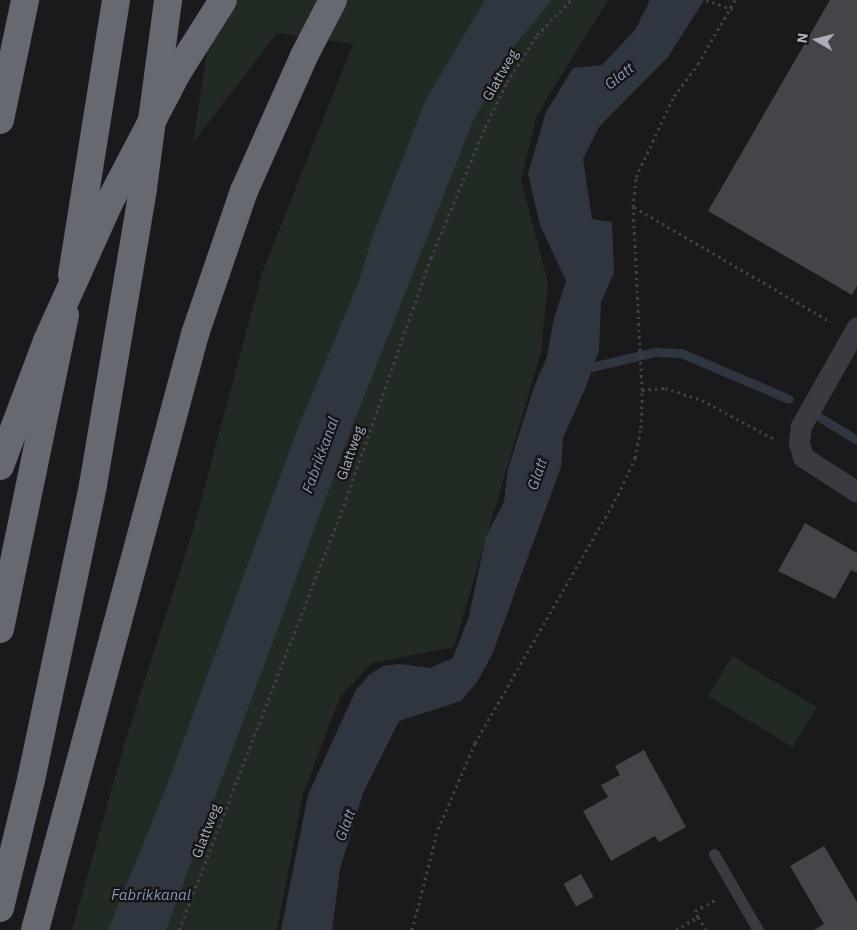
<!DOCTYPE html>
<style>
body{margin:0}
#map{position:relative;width:857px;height:930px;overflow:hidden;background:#1a191c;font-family:"IBM Plex Sans",sans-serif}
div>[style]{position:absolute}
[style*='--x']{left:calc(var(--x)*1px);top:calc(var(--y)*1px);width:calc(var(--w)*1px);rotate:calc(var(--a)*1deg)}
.green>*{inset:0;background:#212a23;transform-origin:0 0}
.water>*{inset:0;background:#2f3640}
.stream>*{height:9px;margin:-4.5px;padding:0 4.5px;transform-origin:4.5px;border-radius:4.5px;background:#2f3640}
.building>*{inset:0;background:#444449;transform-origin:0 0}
.path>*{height:3px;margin-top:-1.5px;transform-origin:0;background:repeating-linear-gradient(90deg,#404148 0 2.5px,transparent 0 6.5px)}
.service>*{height:11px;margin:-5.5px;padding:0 5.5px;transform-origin:5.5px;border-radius:5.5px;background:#3a3b41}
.minor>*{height:21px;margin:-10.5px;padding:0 10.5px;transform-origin:10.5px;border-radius:10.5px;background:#3a3b41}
.motorway>*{height:28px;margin:-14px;padding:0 14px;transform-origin:14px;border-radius:14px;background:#666872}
.motorway-bridge>*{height:28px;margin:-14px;padding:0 14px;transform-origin:14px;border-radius:14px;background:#666872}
span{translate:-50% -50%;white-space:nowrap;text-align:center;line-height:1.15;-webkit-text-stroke:4.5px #151417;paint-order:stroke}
.street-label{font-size:14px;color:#acafbb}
.water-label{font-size:15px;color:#8398b6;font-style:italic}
.north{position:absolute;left:792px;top:15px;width:50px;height:50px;-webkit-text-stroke:4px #151417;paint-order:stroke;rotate:278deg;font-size:14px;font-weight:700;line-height:20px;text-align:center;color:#acafbb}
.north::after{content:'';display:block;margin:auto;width:18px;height:22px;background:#acafbb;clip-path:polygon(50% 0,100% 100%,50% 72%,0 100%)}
</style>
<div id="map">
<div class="green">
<div style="clip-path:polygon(215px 0,608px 0,537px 115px,521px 180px,548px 283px,541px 352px,454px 647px,372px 663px,340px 697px,303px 794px,277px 930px,72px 930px,124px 745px,193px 530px,262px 273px,353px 44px,277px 33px,193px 143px)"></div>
<div style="left:732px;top:656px;width:99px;height:47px;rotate:31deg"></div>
</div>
<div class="water">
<div style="clip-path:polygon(485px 0,552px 0,516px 44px,473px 121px,351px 430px,166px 930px,108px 930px,166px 788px,298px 428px,359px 281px,373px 235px,425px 101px)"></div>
<div style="clip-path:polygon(650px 0,704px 0,668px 57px,599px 127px,583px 159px,592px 219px,612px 222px,614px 273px,601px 302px,599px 350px,586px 387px,563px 438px,561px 467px,492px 655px,477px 682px,461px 701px,399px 721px,363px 793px,340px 869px,332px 930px,281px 930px,308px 795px,356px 690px,369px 675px,383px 666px,399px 664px,430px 668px,453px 658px,469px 616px,486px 536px,504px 502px,508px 469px,534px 387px,547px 357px,553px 322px,566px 281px,540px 225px,528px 174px,546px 112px,573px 68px,602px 65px,635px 30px)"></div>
</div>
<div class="stream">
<div style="--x:583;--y:369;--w:74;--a:-13.3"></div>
<div style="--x:655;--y:352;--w:26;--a:2"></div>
<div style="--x:681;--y:353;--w:117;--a:23.1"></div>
<div style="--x:821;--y:418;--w:42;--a:31.4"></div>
</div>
<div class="building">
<div style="clip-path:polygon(830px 0,857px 0,857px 286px,852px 295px,708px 211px)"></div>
<div style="clip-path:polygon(805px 523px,857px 553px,857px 573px,851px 570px,835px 599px,778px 571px)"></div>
<div style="clip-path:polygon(644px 750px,686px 827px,659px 842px,655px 836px,611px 861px,583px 811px,608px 797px,601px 785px,620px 775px,615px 766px)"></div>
<div style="clip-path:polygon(824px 846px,857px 902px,857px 930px,814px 930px,824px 924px,790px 866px)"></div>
<div style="left:581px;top:874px;width:26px;height:20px;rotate:61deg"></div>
</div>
<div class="path">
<div style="--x:706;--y:0;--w:28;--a:19"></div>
<div style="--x:634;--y:207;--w:228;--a:30.3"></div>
<div style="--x:642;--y:390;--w:23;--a:-5"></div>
<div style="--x:665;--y:388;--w:39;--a:18"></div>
<div style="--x:702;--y:400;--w:84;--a:28.4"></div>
<div style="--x:698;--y:917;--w:15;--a:58"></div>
<div style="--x:179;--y:930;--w:462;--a:-68.8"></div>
<div style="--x:346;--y:499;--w:256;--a:-70.6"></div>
<div style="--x:431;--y:258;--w:142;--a:-67.6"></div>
<div style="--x:485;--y:127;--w:50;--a:-63.9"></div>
<div style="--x:507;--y:82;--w:56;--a:-57.4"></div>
<div style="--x:537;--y:35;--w:49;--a:-45.8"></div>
<div style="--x:412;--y:930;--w:104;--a:-75.6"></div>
<div style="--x:438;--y:829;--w:94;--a:-66.7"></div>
<div style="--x:475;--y:743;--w:286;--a:-60"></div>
<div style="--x:618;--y:495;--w:41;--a:-65.3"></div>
<div style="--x:635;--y:458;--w:31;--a:-79"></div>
<div style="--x:641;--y:428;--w:38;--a:-88"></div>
<div style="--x:642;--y:390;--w:183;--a:-92.8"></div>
<div style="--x:633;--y:207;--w:30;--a:-84"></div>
<div style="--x:636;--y:177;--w:89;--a:-64.9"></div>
<div style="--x:674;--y:96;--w:40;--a:-53"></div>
<div style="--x:698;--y:64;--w:74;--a:-60"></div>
<div style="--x:676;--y:930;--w:26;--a:-31"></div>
<div style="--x:698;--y:917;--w:7;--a:-117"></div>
<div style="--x:695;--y:911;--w:25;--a:-29"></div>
</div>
<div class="service">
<div style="--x:714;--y:854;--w:88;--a:59.9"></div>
</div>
<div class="minor">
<div style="--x:857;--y:327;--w:114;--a:119.5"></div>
<div style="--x:801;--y:426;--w:17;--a:97"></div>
<div style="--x:799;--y:443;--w:15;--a:74"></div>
<div style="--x:803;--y:457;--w:64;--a:32.9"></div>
</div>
<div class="motorway">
<div style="--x:0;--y:120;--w:123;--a:-78.2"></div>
<div style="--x:72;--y:275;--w:278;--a:-80.9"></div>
<div style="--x:0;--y:629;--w:321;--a:-78.3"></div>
<div style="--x:0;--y:908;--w:132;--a:-76.4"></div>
<div style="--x:31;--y:780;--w:301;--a:-78.1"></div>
<div style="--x:93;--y:485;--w:301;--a:-80.4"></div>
<div style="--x:143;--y:188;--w:190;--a:-82.4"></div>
<div style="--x:35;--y:930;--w:617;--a:-74.97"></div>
<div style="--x:195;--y:334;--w:151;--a:-71.1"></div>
<div style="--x:244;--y:191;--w:148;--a:-66"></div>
<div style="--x:304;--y:56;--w:63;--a:-62.6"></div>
</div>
<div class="motorway-bridge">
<div style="--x:0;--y:466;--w:134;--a:-69.4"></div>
<div style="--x:47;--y:341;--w:149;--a:-65.8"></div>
<div style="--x:108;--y:205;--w:149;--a:-62.4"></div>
<div style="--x:177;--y:73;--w:86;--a:-57.8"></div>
</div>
<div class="street-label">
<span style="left:500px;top:75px;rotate:-60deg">Glattweg</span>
<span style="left:350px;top:453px;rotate:-71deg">Glattweg</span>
<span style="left:206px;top:831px;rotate:-69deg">Glattweg</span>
</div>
<div class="water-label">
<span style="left:619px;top:76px;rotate:-38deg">Glatt</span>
<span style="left:320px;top:455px;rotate:-70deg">Fabrikkanal</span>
<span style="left:537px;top:474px;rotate:-71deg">Glatt</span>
<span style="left:345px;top:825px;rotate:-70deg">Glatt</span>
<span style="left:151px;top:895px">Fabrikkanal</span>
</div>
<div class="north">N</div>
</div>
